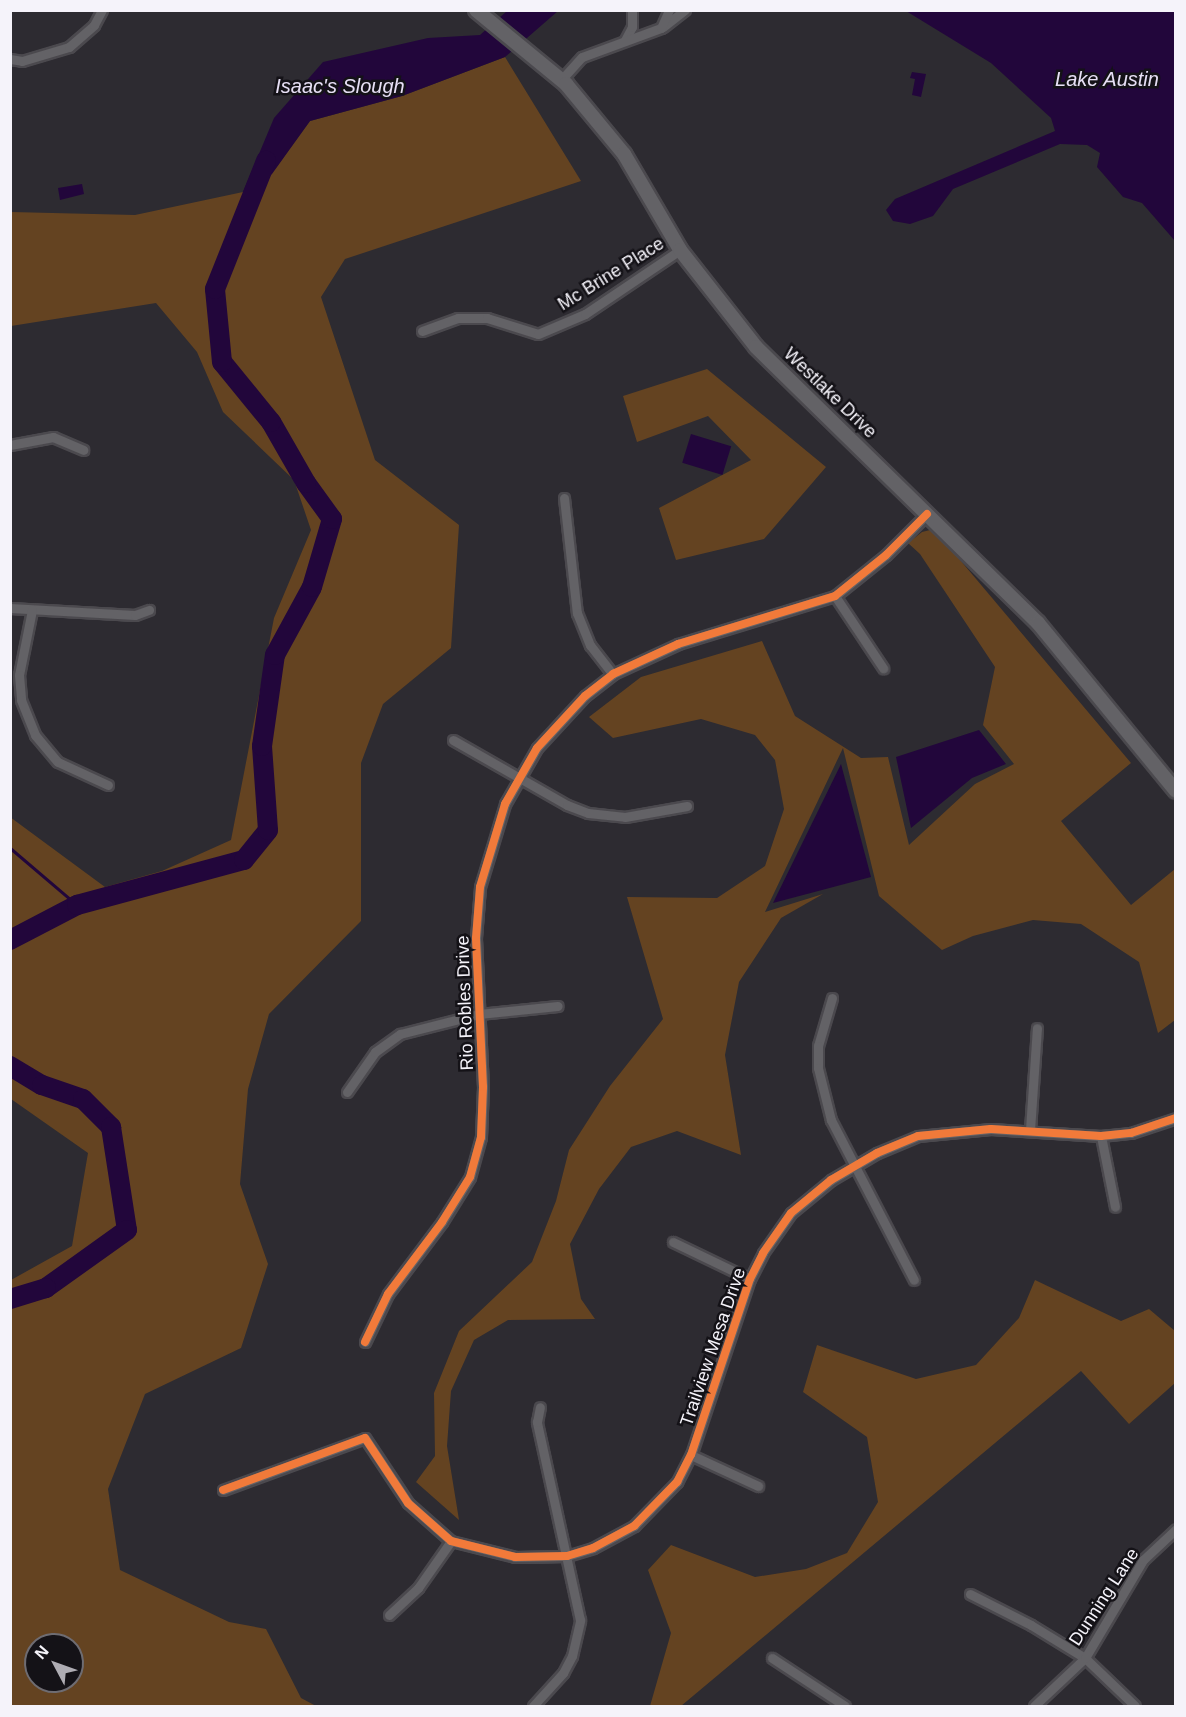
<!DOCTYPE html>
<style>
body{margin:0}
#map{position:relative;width:1186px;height:1717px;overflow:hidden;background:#2d2b31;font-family:Arial,sans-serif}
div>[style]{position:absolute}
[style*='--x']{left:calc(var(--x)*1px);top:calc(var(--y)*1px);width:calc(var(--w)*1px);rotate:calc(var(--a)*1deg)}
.forest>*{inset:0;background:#644321}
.water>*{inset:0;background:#22063b;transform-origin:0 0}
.stream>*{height:3px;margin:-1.5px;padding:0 1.5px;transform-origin:1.5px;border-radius:1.5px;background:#22063b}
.river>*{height:20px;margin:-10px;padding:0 10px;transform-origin:10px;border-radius:10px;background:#22063b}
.roads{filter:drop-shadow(2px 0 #4b494e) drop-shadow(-2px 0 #4b494e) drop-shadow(0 2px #4b494e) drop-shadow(0 -2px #4b494e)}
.street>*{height:9px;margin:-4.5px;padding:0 4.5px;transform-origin:4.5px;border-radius:4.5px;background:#636266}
.secondary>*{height:14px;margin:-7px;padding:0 7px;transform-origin:7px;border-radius:7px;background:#636266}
.cycleway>*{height:8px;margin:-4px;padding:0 4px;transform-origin:4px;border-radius:4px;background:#f17a3a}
span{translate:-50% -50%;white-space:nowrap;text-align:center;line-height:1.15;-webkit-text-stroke:5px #141217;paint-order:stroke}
.street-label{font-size:18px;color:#f5f3fa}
.water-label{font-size:20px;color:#e7dff5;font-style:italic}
.frame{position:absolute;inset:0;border:12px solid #f5f3fa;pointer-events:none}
.north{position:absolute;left:24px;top:1633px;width:60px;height:60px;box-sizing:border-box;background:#141217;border:2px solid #6e6c72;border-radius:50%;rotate:311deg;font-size:16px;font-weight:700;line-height:24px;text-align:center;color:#f5f3fa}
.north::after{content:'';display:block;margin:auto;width:21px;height:27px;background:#afadb4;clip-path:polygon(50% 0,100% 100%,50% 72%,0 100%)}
</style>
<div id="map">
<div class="forest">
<div style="clip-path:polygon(evenodd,505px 57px,581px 181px,345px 259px,321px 297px,375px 460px,459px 525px,451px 648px,383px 704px,361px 763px,361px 921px,269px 1014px,248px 1089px,240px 1184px,268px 1264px,241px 1348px,145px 1394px,108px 1489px,120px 1570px,229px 1622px,266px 1629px,301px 1698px,316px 1706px,11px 1706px,11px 1280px,72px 1246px,88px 1153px,11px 1099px,10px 817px,105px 887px,162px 871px,231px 840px,274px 618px,311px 530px,294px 480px,223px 412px,197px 352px,156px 303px,11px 326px,11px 212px,135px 215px,243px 192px,272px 173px,310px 121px,402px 96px,505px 57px,36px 1645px,72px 1645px,72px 1681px,36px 1681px,36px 1645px)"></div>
<div style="clip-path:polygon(707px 369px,826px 467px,764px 539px,676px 560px,659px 508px,751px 460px,708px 416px,637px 442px,623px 396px)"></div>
<div style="clip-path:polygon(934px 529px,1131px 763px,1061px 821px,1131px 905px,1175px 869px,1175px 1020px,1158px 1033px,1139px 962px,1081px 924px,1033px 920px,973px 936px,942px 950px,879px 896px,843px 748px,765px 912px,823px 894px,781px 918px,739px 982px,725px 1055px,741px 1155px,677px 1131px,631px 1147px,599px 1189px,570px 1244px,581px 1299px,595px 1319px,508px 1320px,474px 1340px,451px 1391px,447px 1446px,459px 1520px,416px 1482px,435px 1456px,434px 1393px,459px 1331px,532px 1262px,556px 1201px,569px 1150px,610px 1086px,663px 1019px,627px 897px,717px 898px,765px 866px,784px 809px,775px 760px,755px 735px,701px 719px,613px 738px,589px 717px,641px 677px,762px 641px,795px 716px,861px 758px,888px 757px,909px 845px,975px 784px,1014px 764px,983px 725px,995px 667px,920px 554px,908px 543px,922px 532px)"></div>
<div style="clip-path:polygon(1035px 1280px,1121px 1321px,1149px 1309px,1175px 1331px,1175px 1383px,1129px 1424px,1081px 1371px,681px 1706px,650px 1706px,671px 1633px,648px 1570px,671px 1545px,755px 1577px,806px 1569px,847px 1553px,878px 1502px,867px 1437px,803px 1392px,817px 1345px,916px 1379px,976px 1365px,1019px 1318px)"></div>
</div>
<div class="water">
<div style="clip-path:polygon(507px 11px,558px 11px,505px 57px,402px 96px,310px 121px,272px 174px,243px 192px,274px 118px,323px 62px,428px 38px,480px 35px)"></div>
<div style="clip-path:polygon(906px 11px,1175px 11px,1175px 241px,1142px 203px,1123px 197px,1097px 167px,1100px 153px,1087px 145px,1060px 144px,953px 189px,933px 216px,910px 224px,893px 221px,886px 210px,895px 199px,1055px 131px,1051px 118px,991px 63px)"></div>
<div style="clip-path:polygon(912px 72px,926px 74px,921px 97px,912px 95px,915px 79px,910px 78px)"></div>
<div style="clip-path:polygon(82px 184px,84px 194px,60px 200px,58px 188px)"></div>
<div style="left:691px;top:434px;width:42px;height:30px;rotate:17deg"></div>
<div style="clip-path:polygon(979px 730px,1006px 764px,972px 778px,911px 828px,896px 757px)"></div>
<div style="clip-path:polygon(841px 764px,871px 877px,773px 903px)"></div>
</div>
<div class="stream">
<div style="--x:10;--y:848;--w:88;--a:40.4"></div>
</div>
<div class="river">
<div style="--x:10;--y:940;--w:76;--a:-27.6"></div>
<div style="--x:77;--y:905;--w:173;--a:-15.1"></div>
<div style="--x:244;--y:860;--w:38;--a:-51"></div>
<div style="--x:268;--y:830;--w:84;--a:-94.1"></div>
<div style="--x:262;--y:746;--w:92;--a:-81.9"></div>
<div style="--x:275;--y:655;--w:77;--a:-61.4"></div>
<div style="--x:312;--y:587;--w:71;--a:-73.6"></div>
<div style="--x:332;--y:519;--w:44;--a:-125.8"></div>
<div style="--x:306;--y:483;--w:70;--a:-119.8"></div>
<div style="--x:271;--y:422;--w:77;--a:-129.2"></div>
<div style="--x:222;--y:362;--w:73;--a:-95.5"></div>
<div style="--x:215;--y:289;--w:138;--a:-68.3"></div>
<div style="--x:10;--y:1066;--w:37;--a:31"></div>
<div style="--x:42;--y:1085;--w:43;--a:18.9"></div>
<div style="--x:83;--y:1099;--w:40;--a:45"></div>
<div style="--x:111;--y:1127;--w:104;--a:81.2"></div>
<div style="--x:127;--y:1230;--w:100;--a:144.4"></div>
<div style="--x:46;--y:1288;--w:38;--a:163"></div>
</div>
<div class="roads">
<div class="street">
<div style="--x:663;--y:27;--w:28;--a:-38"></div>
<div style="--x:625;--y:40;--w:15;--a:-62"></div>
<div style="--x:632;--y:27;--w:17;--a:-90"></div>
<div style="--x:10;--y:59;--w:12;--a:9"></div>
<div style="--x:22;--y:61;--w:49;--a:-16.6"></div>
<div style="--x:69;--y:47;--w:33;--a:-41"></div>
<div style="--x:94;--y:25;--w:17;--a:-62"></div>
<div style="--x:561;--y:80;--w:31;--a:-48"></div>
<div style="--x:582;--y:57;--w:84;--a:-20.2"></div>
<div style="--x:661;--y:28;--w:20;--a:-66"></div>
<div style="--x:422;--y:331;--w:38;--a:-20"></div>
<div style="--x:458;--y:318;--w:29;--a:0"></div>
<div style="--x:487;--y:318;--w:53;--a:17.4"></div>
<div style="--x:538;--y:334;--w:51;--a:-23.1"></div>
<div style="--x:585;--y:314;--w:115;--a:-34"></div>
<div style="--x:10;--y:445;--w:44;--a:-10.5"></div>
<div style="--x:53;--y:437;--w:33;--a:23"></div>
<div style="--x:564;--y:498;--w:116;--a:83.6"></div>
<div style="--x:577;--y:613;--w:35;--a:68"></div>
<div style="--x:590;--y:645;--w:37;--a:52"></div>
<div style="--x:835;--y:596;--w:87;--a:56.3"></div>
<div style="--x:10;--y:608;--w:125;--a:3.2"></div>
<div style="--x:135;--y:615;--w:15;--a:-20"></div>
<div style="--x:32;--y:610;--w:66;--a:101.3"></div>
<div style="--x:19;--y:675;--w:25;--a:85"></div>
<div style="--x:21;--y:700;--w:38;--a:68"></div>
<div style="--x:35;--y:735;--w:35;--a:50"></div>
<div style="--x:58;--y:762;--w:55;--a:24.7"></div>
<div style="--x:453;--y:740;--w:131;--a:29.7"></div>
<div style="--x:567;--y:805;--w:22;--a:21"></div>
<div style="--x:588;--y:813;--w:37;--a:6"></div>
<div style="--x:625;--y:817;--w:63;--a:-10.1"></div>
<div style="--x:832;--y:998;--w:50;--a:106.3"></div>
<div style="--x:818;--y:1046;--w:22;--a:90"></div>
<div style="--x:818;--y:1068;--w:54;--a:76"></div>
<div style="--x:831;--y:1120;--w:180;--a:62.6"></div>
<div style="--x:347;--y:1092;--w:49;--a:-55"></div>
<div style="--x:375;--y:1052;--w:31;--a:-36"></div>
<div style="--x:400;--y:1034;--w:81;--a:-14.2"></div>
<div style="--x:479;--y:1014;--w:79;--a:-5.8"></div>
<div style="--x:1030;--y:1130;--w:102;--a:-86.1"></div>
<div style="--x:1101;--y:1136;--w:72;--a:78.8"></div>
<div style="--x:673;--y:1242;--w:85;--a:25.7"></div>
<div style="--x:365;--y:1342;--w:53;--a:-64.4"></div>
<div style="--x:388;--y:1294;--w:90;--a:-53.1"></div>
<div style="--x:442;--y:1222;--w:53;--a:-58.1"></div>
<div style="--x:470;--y:1177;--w:41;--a:-74.6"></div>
<div style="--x:481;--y:1137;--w:50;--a:-87.7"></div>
<div style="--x:483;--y:1087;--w:149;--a:-92.7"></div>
<div style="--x:476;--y:938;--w:51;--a:-85.5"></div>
<div style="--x:480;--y:887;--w:87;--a:-73.2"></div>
<div style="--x:505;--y:804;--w:64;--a:-60.3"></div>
<div style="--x:537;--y:748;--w:71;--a:-47.3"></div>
<div style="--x:585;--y:696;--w:36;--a:-38"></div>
<div style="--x:613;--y:674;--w:72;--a:-24.8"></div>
<div style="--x:678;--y:644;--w:164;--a:-17"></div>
<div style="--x:835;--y:596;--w:65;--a:-38.8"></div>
<div style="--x:886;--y:555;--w:58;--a:-45"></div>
<div style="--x:691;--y:1455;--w:74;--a:24.8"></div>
<div style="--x:223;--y:1490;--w:151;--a:-20.1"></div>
<div style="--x:365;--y:1438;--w:78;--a:56.5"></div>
<div style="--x:408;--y:1503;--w:57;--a:41.5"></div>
<div style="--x:451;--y:1541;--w:66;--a:14"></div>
<div style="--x:515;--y:1557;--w:52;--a:-1.1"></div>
<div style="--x:567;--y:1556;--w:27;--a:-17"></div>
<div style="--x:593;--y:1548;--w:47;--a:-28.2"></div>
<div style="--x:634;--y:1526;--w:62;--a:-45.7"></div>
<div style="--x:677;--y:1482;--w:30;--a:-63"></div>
<div style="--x:691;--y:1455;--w:186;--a:-71.5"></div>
<div style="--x:750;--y:1279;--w:29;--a:-63"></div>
<div style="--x:763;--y:1253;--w:49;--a:-55"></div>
<div style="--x:791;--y:1213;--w:52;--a:-39.5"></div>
<div style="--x:831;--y:1180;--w:53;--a:-30.4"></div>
<div style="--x:877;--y:1153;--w:44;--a:-22.5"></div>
<div style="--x:918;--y:1136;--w:73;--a:-5.5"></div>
<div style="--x:991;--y:1129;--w:110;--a:3.6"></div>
<div style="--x:1101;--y:1136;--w:30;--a:-6"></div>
<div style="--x:1131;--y:1133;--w:47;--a:-18.4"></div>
<div style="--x:970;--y:1594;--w:68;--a:26.9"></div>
<div style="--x:1031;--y:1625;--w:63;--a:31.4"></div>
<div style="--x:1085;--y:1658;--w:69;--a:43.8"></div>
<div style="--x:389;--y:1615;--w:40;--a:-43"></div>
<div style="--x:418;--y:1588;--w:57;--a:-54.9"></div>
<div style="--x:772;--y:1658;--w:87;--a:33.3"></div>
<div style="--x:533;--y:1706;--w:45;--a:-47.7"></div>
<div style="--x:563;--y:1673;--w:19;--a:-62"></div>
<div style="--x:572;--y:1656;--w:37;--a:-77"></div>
<div style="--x:580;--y:1620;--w:203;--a:-102.3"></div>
<div style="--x:537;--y:1422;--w:15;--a:-79"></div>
<div style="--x:1034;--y:1706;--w:70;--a:-43.3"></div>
<div style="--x:1085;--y:1658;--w:114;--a:-59.4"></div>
<div style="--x:1143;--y:1560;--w:45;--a:-43.2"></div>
</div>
<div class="secondary">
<div style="--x:476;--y:10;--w:117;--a:39.4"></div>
<div style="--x:566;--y:84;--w:91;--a:50.4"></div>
<div style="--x:624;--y:154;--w:111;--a:59.7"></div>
<div style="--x:680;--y:250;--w:123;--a:51.9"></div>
<div style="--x:756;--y:347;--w:395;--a:44.4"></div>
<div style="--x:1038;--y:623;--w:217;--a:50.6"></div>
</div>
</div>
<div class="cycleway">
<div style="--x:365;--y:1342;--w:53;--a:-64.4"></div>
<div style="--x:388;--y:1294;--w:90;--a:-53.1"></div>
<div style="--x:442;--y:1222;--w:53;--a:-58.1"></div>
<div style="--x:470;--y:1177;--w:41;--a:-74.6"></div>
<div style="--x:481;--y:1137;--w:50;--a:-87.7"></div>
<div style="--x:483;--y:1087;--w:149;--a:-92.7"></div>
<div style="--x:476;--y:938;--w:51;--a:-85.5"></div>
<div style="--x:480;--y:887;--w:87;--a:-73.2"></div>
<div style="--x:505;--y:804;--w:64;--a:-60.3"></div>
<div style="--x:537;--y:748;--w:71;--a:-47.3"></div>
<div style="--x:585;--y:696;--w:36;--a:-38"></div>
<div style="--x:613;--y:674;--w:72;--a:-24.8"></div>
<div style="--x:678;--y:644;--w:164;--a:-17"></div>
<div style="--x:835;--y:596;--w:65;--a:-38.8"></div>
<div style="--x:886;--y:555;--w:58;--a:-45"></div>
<div style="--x:223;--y:1490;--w:151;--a:-20.1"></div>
<div style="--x:365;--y:1438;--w:78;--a:56.5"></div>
<div style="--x:408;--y:1503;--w:57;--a:41.5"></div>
<div style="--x:451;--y:1541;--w:66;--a:14"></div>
<div style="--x:515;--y:1557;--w:52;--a:-1.1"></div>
<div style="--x:567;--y:1556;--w:27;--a:-17"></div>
<div style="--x:593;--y:1548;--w:47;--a:-28.2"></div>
<div style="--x:634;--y:1526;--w:62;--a:-45.7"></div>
<div style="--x:677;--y:1482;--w:30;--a:-63"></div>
<div style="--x:691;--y:1455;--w:186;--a:-71.5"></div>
<div style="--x:750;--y:1279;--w:29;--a:-63"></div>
<div style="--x:763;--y:1253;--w:49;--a:-55"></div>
<div style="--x:791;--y:1213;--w:52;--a:-39.5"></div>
<div style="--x:831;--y:1180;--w:53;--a:-30.4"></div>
<div style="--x:877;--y:1153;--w:44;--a:-22.5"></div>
<div style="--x:918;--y:1136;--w:73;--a:-5.5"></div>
<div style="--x:991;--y:1129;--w:110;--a:3.6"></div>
<div style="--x:1101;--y:1136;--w:30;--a:-6"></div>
<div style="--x:1131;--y:1133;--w:47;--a:-18.4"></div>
</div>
<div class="street-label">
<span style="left:611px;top:274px;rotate:-32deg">Mc Brine Place</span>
<span style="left:830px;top:393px;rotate:44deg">Westlake Drive</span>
<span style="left:465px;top:1003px;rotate:-92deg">Rio Robles Drive</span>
<span style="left:713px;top:1347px;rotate:-71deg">Trailview Mesa Drive</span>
<span style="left:1104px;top:1597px;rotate:-57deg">Dunning Lane</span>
</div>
<div class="water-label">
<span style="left:1107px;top:79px">Lake Austin</span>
<span style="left:340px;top:86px">Isaac's Slough</span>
</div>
<div class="frame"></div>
<div class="north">N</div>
</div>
